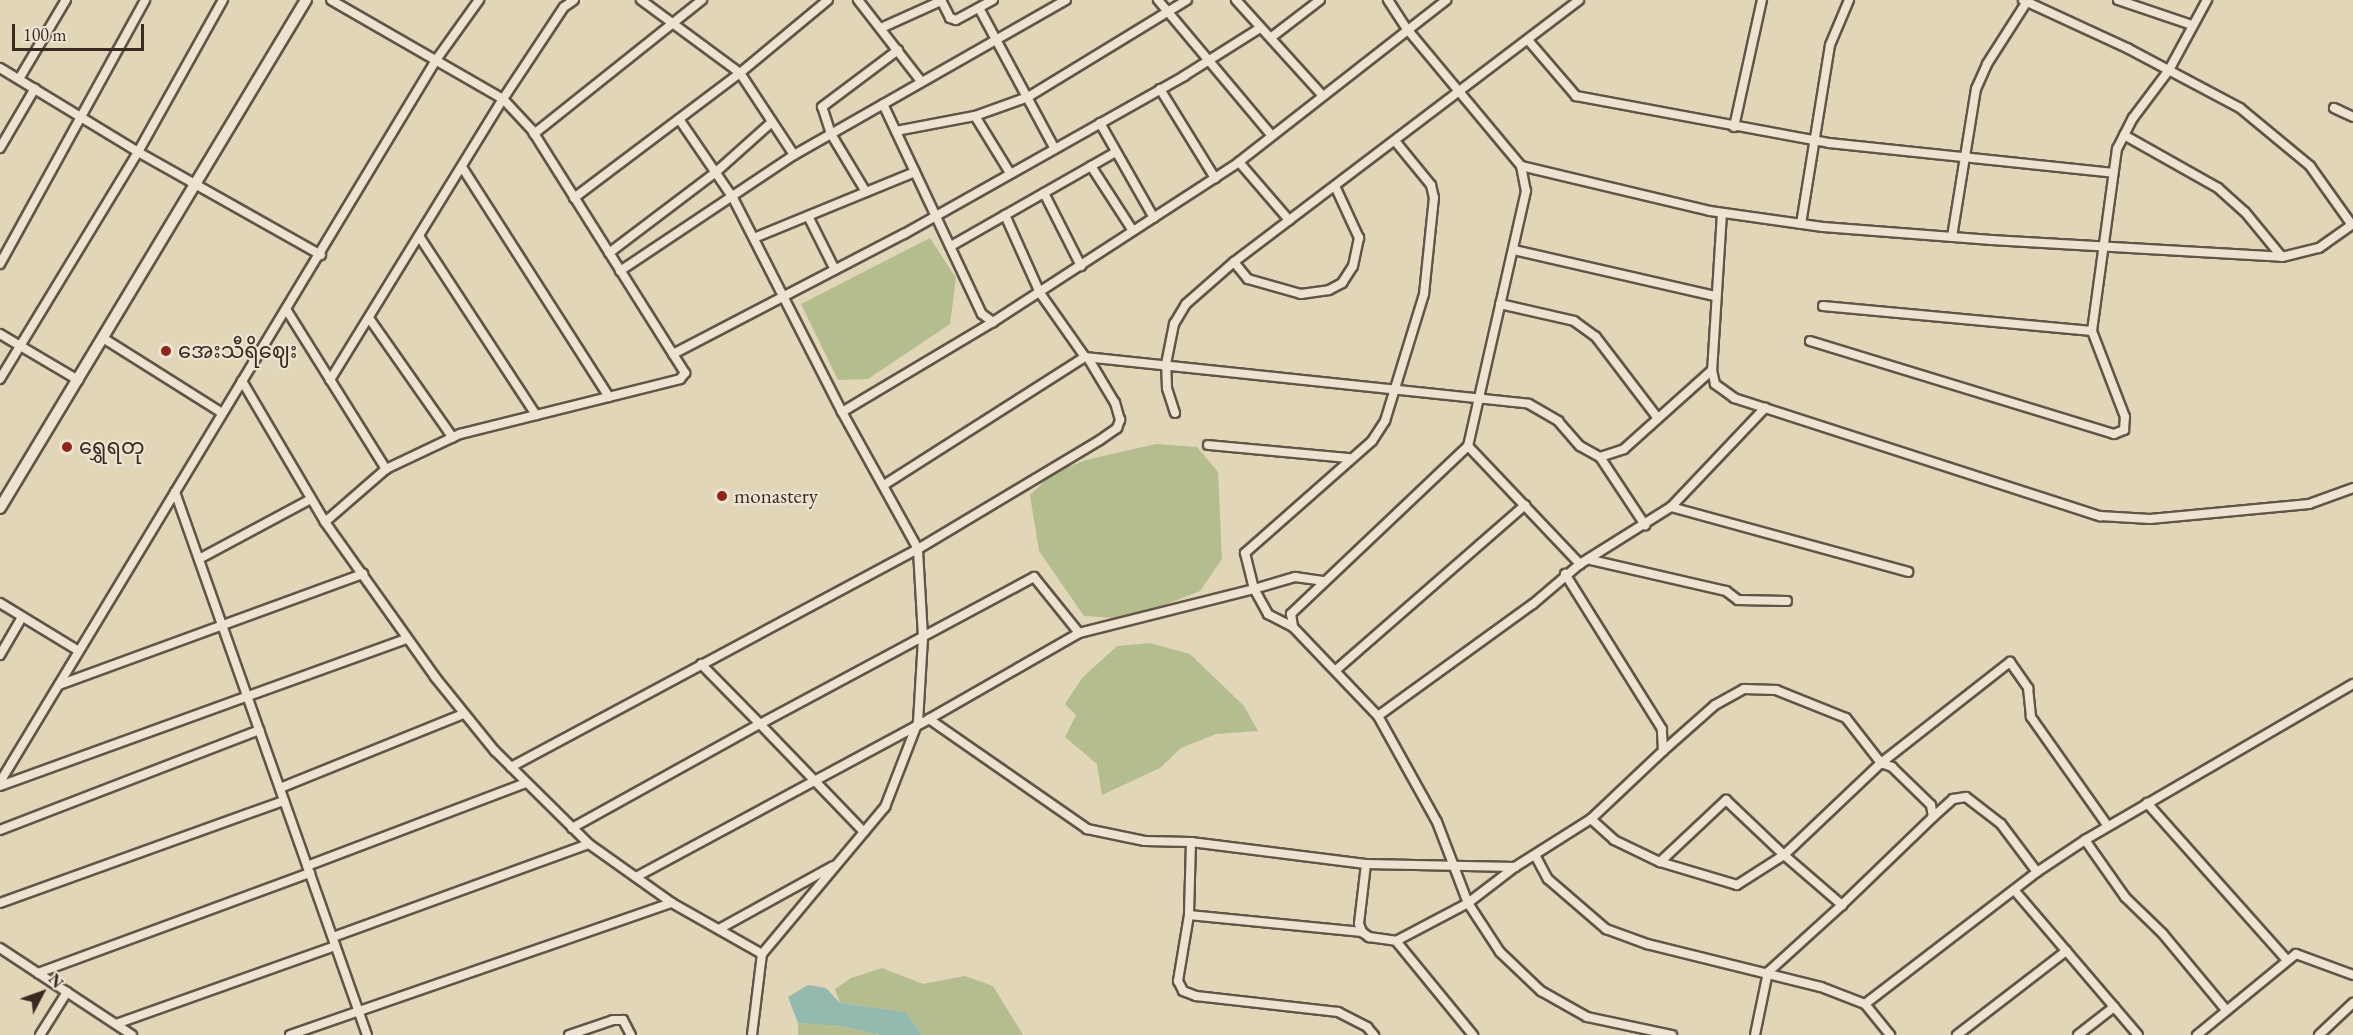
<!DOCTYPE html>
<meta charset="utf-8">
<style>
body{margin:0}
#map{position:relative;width:2353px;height:1035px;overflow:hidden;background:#e1d6b8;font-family:"EB Garamond","Noto Sans Myanmar",serif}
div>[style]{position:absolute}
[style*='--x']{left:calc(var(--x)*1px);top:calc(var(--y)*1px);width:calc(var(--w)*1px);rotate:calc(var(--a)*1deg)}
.green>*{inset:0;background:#b4bd8e}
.water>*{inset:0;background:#94b9ae}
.roads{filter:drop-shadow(2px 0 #625547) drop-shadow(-2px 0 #625547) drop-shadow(0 2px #625547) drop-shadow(0 -2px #625547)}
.minor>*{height:8px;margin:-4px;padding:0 4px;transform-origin:4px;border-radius:4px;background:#ece4d1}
.secondary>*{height:10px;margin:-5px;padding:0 5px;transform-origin:5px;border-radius:5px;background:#ece4d1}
.dots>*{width:16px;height:16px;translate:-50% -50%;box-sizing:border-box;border:3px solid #ece4d1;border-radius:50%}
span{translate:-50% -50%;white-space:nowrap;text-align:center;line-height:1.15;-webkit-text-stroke:4.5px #ece4d1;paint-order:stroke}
.poi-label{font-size:21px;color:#382a21}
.left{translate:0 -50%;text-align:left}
.north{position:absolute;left:12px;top:963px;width:60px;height:60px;-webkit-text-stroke:4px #ece4d1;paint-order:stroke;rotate:49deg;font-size:16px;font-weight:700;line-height:24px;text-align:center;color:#382a21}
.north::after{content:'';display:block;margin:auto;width:21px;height:27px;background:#382a21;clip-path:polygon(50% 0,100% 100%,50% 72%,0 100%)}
.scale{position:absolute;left:12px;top:24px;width:132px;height:27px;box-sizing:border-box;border:3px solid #382a21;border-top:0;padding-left:8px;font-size:18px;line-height:21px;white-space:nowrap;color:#382a21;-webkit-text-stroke:4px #ece4d1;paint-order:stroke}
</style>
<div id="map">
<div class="green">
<div style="clip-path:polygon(930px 238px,956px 278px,950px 324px,868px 379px,838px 380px,801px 304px)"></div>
<div style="clip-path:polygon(1156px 444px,1197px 447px,1218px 472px,1222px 559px,1200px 591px,1129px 619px,1084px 616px,1039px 551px,1030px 495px,1053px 473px,1086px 460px)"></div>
<div style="clip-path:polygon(1150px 643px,1190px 654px,1244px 706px,1258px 731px,1216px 734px,1181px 748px,1160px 768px,1102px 795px,1097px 764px,1065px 737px,1076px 715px,1065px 704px,1082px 678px,1117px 646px)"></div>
<div style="clip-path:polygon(882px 968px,923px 984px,965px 976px,993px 986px,1023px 1035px,922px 1035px,906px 1012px,840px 1003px,835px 989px,851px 978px)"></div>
<div style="clip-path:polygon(798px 1023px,842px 1026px,880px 1035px,798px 1035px)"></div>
</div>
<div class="water">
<div style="clip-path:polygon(808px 985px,826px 988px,840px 1003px,906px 1012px,922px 1035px,880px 1035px,842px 1026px,798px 1023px,788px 997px)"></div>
</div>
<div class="roads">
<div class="minor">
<div style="--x:641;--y:0;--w:123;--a:36.4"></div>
<div style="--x:740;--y:73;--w:98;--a:56.6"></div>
<div style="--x:858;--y:0;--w:101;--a:52.2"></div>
<div style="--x:941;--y:0;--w:20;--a:63"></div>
<div style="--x:950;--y:18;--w:6;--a:18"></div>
<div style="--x:956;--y:20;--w:42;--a:-28.4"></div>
<div style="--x:1158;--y:0;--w:177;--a:50"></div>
<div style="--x:1236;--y:0;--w:128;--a:47.8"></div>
<div style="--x:1388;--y:0;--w:35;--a:57"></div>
<div style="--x:1407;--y:29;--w:178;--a:50.2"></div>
<div style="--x:1521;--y:166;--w:25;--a:79"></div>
<div style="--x:1526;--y:191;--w:262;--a:102.8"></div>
<div style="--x:1468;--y:446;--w:244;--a:136.5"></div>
<div style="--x:1291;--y:614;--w:13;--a:81"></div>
<div style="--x:1293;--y:627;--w:123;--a:46.3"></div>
<div style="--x:1378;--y:716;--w:121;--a:60.9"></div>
<div style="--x:1437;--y:822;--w:87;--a:69.1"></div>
<div style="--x:1468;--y:903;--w:59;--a:56.9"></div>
<div style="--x:1500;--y:952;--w:57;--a:43.6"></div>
<div style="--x:1541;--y:991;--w:53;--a:29.5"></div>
<div style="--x:1587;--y:1017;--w:87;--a:12"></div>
<div style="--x:2023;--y:0;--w:115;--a:24.8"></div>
<div style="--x:2127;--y:48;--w:128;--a:28"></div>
<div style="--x:2240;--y:108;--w:91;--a:39.6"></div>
<div style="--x:2310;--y:166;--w:72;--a:54.6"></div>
<div style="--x:2118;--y:0;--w:78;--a:18.7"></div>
<div style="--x:979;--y:8;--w:160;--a:61.7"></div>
<div style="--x:881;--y:28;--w:66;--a:-24.2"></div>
<div style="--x:1273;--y:36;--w:59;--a:-37.5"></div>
<div style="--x:1528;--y:40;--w:74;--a:49.4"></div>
<div style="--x:1576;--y:96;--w:257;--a:10.5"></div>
<div style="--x:1829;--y:143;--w:286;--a:6"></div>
<div style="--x:0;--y:68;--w:162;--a:31.3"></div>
<div style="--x:138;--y:152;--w:210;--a:29.4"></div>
<div style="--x:19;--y:79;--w:92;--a:-59.3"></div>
<div style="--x:1160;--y:89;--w:105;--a:58.3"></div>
<div style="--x:883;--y:104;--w:232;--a:64.8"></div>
<div style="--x:982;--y:314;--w:14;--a:36"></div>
<div style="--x:2334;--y:108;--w:21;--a:25"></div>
<div style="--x:679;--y:119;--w:96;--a:55.6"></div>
<div style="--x:733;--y:198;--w:240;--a:63"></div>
<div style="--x:1100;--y:123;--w:109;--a:60.4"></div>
<div style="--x:1734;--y:127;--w:130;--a:-77.6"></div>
<div style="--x:896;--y:131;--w:80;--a:-10.8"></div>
<div style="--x:534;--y:134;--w:215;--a:-38.6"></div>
<div style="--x:2124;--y:135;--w:108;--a:29.4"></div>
<div style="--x:2218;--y:188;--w:36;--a:42"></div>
<div style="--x:2245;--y:212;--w:58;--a:50.6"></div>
<div style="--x:0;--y:148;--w:69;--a:-59.7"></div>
<div style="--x:1239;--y:162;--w:77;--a:49.2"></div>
<div style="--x:1091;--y:166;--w:77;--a:57.1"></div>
<div style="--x:1521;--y:166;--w:194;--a:13.4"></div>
<div style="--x:1710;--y:211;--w:114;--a:8.1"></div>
<div style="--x:1823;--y:227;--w:169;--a:4.4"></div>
<div style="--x:1991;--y:240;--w:291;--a:3.3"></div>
<div style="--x:2282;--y:257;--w:38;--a:-14"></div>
<div style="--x:2319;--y:248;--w:42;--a:-35.2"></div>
<div style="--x:462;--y:167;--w:273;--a:57.4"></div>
<div style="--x:1010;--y:173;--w:67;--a:-121.6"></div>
<div style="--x:975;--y:116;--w:56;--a:-19.7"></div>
<div style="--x:1028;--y:97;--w:186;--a:-31.4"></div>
<div style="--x:866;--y:192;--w:68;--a:-121.1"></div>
<div style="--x:831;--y:134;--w:28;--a:-108"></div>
<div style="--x:822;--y:107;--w:95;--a:-36.9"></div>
<div style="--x:1044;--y:193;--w:82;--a:63.1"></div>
<div style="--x:574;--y:198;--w:208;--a:-37"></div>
<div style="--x:740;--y:73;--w:114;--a:-39.7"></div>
<div style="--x:1722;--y:213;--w:157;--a:93.6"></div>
<div style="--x:1712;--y:370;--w:14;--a:78"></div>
<div style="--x:1715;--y:384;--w:24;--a:36"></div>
<div style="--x:1734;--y:398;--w:385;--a:17.9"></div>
<div style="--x:2100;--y:516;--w:50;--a:3.4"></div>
<div style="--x:2150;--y:519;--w:160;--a:-5.4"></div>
<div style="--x:2309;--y:504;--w:47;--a:-20"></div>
<div style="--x:1005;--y:215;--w:85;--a:65.8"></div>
<div style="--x:1040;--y:293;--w:78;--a:54.9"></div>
<div style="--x:1085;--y:357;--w:446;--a:6"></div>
<div style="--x:1529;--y:404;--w:34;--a:30"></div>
<div style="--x:1558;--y:421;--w:33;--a:49"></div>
<div style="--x:1580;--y:446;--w:23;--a:29"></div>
<div style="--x:1600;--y:457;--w:25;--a:-18"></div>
<div style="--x:1624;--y:449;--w:118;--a:-41.9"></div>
<div style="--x:808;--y:216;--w:60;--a:63.4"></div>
<div style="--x:1801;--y:224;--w:181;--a:-80.8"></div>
<div style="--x:1830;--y:45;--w:49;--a:-67.1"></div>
<div style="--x:419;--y:236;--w:214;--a:56.8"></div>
<div style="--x:1952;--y:237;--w:150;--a:-80.8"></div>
<div style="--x:1976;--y:89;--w:27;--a:-66"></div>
<div style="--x:1987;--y:64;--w:76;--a:-57.4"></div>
<div style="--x:754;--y:238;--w:174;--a:-22.3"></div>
<div style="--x:951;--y:246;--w:190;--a:-29.7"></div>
<div style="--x:1514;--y:250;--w:206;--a:12.9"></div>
<div style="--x:609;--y:253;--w:134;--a:-37.1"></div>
<div style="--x:716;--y:172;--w:75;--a:-41.8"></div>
<div style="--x:1234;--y:262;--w:22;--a:51"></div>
<div style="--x:1248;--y:279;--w:55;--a:15.8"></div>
<div style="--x:1301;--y:294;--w:28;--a:-8"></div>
<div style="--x:1329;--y:290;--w:15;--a:-28"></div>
<div style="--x:1342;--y:283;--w:20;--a:-57"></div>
<div style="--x:1353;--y:266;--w:29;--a:-78"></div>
<div style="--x:1359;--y:238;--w:57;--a:-114.8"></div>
<div style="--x:0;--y:264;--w:301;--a:-61.2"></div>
<div style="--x:620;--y:271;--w:209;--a:-33.7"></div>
<div style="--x:794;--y:155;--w:313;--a:-29.7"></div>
<div style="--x:1500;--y:304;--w:76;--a:12.9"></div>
<div style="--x:1574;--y:321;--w:27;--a:36"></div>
<div style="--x:1596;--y:337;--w:101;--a:52.7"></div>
<div style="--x:1823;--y:306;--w:270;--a:5.3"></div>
<div style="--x:2092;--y:331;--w:184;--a:-82.2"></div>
<div style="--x:2117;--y:149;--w:35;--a:-63"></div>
<div style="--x:2133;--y:118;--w:60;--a:-53.1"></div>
<div style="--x:2169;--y:70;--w:80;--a:-61.5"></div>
<div style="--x:286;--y:309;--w:189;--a:58"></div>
<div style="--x:369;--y:318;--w:146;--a:55"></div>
<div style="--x:0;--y:334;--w:91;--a:30.5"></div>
<div style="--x:103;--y:338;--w:141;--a:32.2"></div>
<div style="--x:1810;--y:341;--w:318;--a:17"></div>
<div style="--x:2114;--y:434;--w:11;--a:-22"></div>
<div style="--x:2124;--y:430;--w:13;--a:-86"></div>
<div style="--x:2125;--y:417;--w:92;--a:-111"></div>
<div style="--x:673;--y:354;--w:260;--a:-27.5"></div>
<div style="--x:904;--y:234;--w:322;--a:-29.4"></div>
<div style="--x:1184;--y:76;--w:90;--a:-32.3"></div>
<div style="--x:0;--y:379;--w:266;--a:-58.7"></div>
<div style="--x:138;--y:152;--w:174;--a:-60.8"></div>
<div style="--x:330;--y:380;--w:330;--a:-58.4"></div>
<div style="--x:503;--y:99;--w:110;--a:-56.5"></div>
<div style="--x:564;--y:7;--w:12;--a:-35"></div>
<div style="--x:242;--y:381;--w:164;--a:59.5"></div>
<div style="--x:325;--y:522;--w:190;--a:54.6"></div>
<div style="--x:435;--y:677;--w:95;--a:51"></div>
<div style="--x:495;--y:751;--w:132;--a:44.7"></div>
<div style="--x:589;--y:844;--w:102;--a:35.4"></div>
<div style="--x:672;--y:903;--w:103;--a:29.5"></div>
<div style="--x:1175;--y:413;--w:26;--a:-108"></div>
<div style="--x:1167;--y:388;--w:24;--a:-92"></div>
<div style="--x:1166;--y:364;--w:41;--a:-78.7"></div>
<div style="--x:1174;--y:324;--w:23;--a:-59"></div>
<div style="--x:1186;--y:304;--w:64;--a:-41.2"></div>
<div style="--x:1234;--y:262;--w:433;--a:-37.2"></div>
<div style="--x:1208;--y:445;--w:142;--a:5.3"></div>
<div style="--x:1468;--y:446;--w:163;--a:46.5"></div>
<div style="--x:1580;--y:564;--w:107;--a:-32.1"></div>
<div style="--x:1671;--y:507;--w:137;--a:-46.5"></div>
<div style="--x:1600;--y:457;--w:82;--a:56.5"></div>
<div style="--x:884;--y:485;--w:238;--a:-32.5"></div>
<div style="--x:175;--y:492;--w:576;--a:70.53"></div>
<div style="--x:1671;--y:507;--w:246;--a:15.3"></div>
<div style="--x:325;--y:522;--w:81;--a:-41"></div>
<div style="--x:386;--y:469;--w:82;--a:-25.3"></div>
<div style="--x:460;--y:434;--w:227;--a:-14"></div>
<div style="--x:680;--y:379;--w:8;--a:-50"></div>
<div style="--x:685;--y:373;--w:287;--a:-122.2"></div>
<div style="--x:532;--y:130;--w:42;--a:-133.1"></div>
<div style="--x:503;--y:99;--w:198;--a:-150.1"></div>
<div style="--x:199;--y:559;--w:127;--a:-28.2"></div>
<div style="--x:1591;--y:560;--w:139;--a:12.9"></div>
<div style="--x:1726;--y:591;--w:15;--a:37"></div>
<div style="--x:1738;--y:600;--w:49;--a:1.2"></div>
<div style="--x:0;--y:603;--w:92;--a:31.3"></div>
<div style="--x:1293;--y:627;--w:28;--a:-153"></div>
<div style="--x:1268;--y:614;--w:29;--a:-119"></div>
<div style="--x:1254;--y:589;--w:43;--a:-16.3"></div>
<div style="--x:1295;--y:577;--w:28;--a:8"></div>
<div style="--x:0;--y:655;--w:44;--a:-59.9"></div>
<div style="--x:1336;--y:670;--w:251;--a:-41.1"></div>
<div style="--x:59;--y:685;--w:324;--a:-20.1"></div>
<div style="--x:1378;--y:716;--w:191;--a:-35.9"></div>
<div style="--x:1533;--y:604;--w:62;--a:-40.4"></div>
<div style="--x:929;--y:719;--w:193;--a:34.8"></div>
<div style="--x:1087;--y:829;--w:59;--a:11.7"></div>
<div style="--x:1145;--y:841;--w:46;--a:1.2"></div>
<div style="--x:1191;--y:842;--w:176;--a:7.2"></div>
<div style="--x:1366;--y:864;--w:149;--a:1.2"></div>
<div style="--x:1663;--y:751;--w:69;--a:-41.5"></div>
<div style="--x:1715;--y:705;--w:33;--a:-29"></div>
<div style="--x:1744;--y:689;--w:32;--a:2"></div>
<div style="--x:1776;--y:690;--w:75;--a:21.8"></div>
<div style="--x:1846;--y:718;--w:57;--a:52.1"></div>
<div style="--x:1881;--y:763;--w:164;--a:-38.1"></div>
<div style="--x:2010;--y:662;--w:32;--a:55"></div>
<div style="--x:2028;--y:688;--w:29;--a:84"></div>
<div style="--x:2031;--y:717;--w:133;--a:54.8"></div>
<div style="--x:511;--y:767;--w:462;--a:-28.2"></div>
<div style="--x:918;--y:549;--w:212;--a:-30.9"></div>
<div style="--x:1100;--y:440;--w:21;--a:-35"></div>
<div style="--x:1117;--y:428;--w:9;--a:-69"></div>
<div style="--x:1120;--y:420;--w:18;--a:-106"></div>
<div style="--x:1115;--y:403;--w:52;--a:-121"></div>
<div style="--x:0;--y:782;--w:843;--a:-58.87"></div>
<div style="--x:436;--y:60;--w:74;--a:-54.4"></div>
<div style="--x:0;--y:786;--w:433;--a:-19.9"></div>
<div style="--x:280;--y:788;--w:197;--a:-22"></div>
<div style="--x:2147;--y:803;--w:210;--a:48.3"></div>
<div style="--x:1933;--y:817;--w:27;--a:-42"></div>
<div style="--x:1953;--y:799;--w:13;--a:-9"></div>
<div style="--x:1966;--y:797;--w:44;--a:37.6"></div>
<div style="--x:2001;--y:824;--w:60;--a:53.1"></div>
<div style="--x:1591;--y:819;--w:31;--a:42"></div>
<div style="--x:1614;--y:840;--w:51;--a:25.6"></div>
<div style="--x:1660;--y:862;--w:80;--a:16.6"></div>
<div style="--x:1737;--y:885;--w:56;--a:-32.6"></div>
<div style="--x:1784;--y:855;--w:77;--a:40.8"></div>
<div style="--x:1842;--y:905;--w:100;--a:137.8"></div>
<div style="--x:1768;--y:972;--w:64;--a:101.7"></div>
<div style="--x:572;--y:828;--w:215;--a:-29"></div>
<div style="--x:760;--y:724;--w:84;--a:-134.5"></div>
<div style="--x:0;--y:830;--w:278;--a:-21.1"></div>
<div style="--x:864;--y:832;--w:150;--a:-133.9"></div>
<div style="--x:760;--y:724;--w:311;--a:-28.2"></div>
<div style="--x:1034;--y:577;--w:72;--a:51.2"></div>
<div style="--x:2085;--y:840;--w:70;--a:54.9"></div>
<div style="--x:2125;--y:897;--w:53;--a:44.2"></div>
<div style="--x:2163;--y:934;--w:99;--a:50.3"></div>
<div style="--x:1191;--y:842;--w:73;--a:91.6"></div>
<div style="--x:1189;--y:915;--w:67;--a:99.5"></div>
<div style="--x:1178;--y:981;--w:11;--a:63"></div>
<div style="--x:1183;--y:991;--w:14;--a:21"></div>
<div style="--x:1196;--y:996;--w:143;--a:6.4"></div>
<div style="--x:1338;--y:1012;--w:33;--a:27"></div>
<div style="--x:1367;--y:1027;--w:11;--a:49"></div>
<div style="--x:1535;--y:855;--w:27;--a:62"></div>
<div style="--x:1548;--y:879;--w:77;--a:40.8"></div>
<div style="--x:1606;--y:929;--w:44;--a:20.1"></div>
<div style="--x:1647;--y:944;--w:179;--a:13.9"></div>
<div style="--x:1821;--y:987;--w:47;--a:21.1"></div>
<div style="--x:1865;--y:1004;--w:40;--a:51"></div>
<div style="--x:1660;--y:862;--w:91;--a:-43.2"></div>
<div style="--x:1726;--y:800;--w:80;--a:43.5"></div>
<div style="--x:1784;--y:855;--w:134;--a:-43.5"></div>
<div style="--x:1881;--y:763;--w:12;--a:20"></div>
<div style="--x:1892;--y:767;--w:54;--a:44.3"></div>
<div style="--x:1931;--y:805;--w:12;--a:81"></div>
<div style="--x:1933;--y:817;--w:127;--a:136"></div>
<div style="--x:1366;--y:864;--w:60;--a:96.7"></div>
<div style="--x:1359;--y:924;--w:9;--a:69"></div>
<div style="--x:1362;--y:932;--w:9;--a:36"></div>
<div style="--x:1369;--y:937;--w:27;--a:8"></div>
<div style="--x:1396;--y:941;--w:122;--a:50.7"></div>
<div style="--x:307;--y:866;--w:234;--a:-20.8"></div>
<div style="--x:636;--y:877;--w:333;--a:-28.3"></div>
<div style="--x:929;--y:719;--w:173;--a:-29.8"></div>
<div style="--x:1079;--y:633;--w:180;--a:-14.1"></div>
<div style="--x:1254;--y:589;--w:37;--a:-104"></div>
<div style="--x:1245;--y:553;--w:169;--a:-41.4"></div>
<div style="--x:1372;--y:441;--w:24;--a:-57"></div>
<div style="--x:1385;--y:421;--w:133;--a:-72.9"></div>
<div style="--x:1424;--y:294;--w:97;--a:-84.1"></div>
<div style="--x:1434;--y:198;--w:13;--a:-103"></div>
<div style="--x:1431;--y:185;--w:57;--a:-129.3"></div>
<div style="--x:2015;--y:891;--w:189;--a:49.5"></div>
<div style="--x:0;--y:903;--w:302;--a:-19.8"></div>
<div style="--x:1189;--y:915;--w:174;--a:5.6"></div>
<div style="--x:719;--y:929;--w:130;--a:-28.9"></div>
<div style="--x:333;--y:937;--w:272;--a:-20"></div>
<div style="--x:1396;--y:941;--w:81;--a:-27.8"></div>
<div style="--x:1468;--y:903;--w:59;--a:-37.5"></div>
<div style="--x:1515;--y:867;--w:90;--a:-32.3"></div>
<div style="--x:1591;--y:819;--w:99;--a:-43.4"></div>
<div style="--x:1663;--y:751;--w:22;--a:-93"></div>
<div style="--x:1662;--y:729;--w:183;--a:-122"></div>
<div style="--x:0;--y:948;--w:158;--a:33.4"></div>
<div style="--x:38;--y:973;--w:290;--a:-20.2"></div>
<div style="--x:1865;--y:1004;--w:217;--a:-37.5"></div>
<div style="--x:2037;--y:872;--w:58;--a:-33.7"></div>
<div style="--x:2085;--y:840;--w:310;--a:-30.2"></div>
<div style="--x:116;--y:1024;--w:232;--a:-19.6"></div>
<div style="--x:40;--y:1035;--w:51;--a:-57.9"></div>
<div style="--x:290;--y:1035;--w:404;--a:-19.1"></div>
<div style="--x:569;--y:1035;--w:46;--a:-18.8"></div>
<div style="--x:613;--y:1020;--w:10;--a:0"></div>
<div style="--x:623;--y:1020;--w:17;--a:62"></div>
<div style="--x:752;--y:1035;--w:82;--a:-83"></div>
<div style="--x:762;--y:954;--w:192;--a:-50.1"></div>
<div style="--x:885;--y:807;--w:91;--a:-68.8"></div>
<div style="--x:918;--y:722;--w:85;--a:-86.6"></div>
<div style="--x:923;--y:637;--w:88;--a:-93.3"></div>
<div style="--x:918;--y:549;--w:157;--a:-119"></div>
<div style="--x:842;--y:412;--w:176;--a:-30.8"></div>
<div style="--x:993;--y:322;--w:293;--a:-33"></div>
<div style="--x:1239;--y:162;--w:263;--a:-38"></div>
<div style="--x:1957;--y:1035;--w:138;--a:-37.6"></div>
<div style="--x:2078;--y:1035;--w:46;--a:-37.9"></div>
<div style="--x:2197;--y:1035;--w:128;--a:-39.3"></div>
<div style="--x:2296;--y:954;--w:61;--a:20.2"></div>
<div style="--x:2319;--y:1035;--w:47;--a:-43.3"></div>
</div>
<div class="secondary">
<div style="--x:0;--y:508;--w:593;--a:-58.94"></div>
</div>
</div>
<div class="dots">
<div style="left:166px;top:351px;background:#8f2418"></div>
<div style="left:67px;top:447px;background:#8f2418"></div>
<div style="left:722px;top:496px;background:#8f2418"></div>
</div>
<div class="poi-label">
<span class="left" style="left:178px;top:351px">အေးသီရိဈေး</span>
<span class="left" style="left:79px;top:447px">ရွှေရတု</span>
<span class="left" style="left:734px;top:496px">monastery</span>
</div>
<div class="north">N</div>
<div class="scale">100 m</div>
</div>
